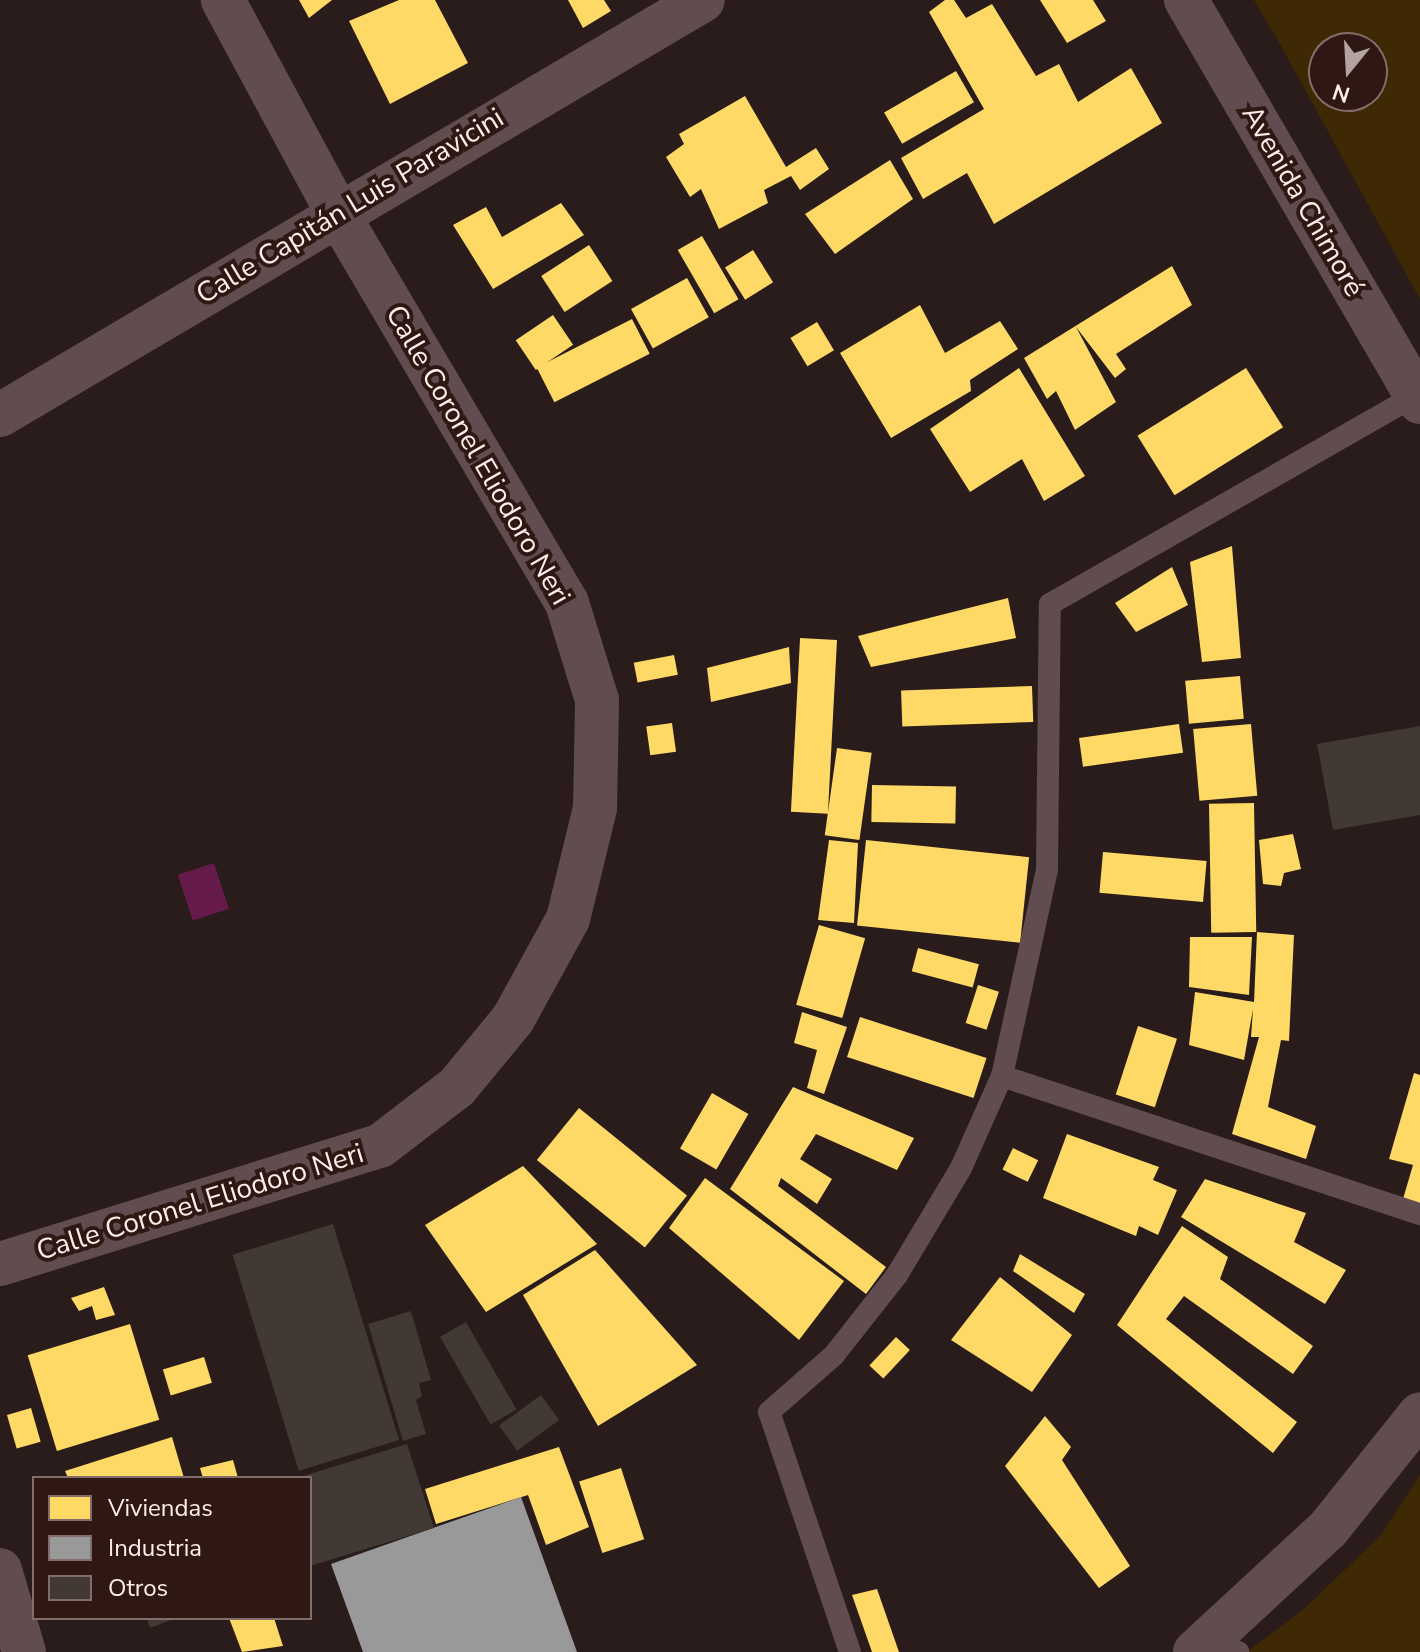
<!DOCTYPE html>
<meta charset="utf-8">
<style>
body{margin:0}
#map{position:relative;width:1420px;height:1652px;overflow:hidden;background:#291c1a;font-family:"Nunito Sans",sans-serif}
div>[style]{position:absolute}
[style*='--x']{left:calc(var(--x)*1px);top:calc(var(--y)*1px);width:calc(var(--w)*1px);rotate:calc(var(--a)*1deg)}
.green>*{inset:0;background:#3f2904}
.water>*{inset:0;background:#671b4a;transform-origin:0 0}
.homes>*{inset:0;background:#ffd966;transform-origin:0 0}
.industry>*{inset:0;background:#999}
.building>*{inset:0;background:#423834;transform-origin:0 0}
.lane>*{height:22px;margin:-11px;padding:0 11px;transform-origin:11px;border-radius:11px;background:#614d50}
.street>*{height:44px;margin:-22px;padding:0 22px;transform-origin:22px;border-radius:22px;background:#614d50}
span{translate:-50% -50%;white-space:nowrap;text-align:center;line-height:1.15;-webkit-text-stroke:8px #2f1814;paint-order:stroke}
.street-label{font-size:28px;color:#feedea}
.legend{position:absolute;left:32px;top:1476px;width:280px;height:144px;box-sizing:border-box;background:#2f1814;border:2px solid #826d6a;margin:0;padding:10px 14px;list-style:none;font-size:24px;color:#feedea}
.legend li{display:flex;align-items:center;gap:16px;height:40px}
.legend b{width:40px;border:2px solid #826d6a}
.north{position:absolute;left:1308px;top:32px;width:80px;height:80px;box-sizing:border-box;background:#2f1814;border:2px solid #826d6a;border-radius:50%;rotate:198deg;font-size:22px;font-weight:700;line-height:32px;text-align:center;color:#feedea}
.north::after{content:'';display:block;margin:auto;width:28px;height:36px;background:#b3a4a1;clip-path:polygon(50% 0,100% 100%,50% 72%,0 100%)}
</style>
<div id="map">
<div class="green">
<div style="clip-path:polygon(evenodd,1254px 0,1420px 0,1420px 299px,1280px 44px,1254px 0,1372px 48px,1372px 96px,1324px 96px,1324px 48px,1372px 48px)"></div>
<div style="clip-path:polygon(1420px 1475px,1420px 1652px,1247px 1652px,1303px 1610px,1381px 1535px)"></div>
</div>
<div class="water">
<div style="left:214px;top:863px;width:48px;height:38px;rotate:72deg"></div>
</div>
<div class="homes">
<div style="clip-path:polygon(299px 0,332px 0,309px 18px)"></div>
<div style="clip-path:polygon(399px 0,435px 0,468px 63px,390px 104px,349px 21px)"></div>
<div style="clip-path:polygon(568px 0,604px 0,611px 11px,583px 28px)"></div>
<div style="clip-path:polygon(945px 0,954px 0,966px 18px,992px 4px,1036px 76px,1059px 64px,1078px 102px,1131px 68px,1162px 123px,994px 224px,967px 173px,923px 199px,901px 158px,984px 109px,929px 12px)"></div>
<div style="clip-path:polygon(1040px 0,1093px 0,1106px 21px,1067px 43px)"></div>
<div style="left:956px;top:71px;width:36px;height:83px;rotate:60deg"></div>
<div style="clip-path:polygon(745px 96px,786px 167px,816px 148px,829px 169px,800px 190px,791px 176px,764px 190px,768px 203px,719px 229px,701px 189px,690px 197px,666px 157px,684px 144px,679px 134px)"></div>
<div style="clip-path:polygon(890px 160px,913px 199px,835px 254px,805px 214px)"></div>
<div style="clip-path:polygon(561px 203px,584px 235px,493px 289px,453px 225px,486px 207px,502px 237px)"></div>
<div style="left:702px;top:236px;width:73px;height:28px;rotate:60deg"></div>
<div style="left:589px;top:245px;width:43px;height:57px;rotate:57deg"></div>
<div style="left:753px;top:250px;width:38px;height:33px;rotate:58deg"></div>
<div style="clip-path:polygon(1172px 266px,1192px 305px,1116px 354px,1126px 369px,1115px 378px,1076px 327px,1116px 402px,1075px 430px,1056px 391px,1047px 399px,1024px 358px)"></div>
<div style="left:687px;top:278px;width:45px;height:64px;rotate:61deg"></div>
<div style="clip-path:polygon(920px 305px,945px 353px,1000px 321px,1018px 349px,970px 380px,971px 391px,891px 438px,840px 353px)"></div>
<div style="left:553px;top:315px;width:36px;height:45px;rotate:56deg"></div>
<div style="left:632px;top:319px;width:39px;height:107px;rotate:63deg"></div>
<div style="left:817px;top:322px;width:33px;height:31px;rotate:59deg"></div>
<div style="clip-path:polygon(1019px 368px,1085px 476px,1044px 501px,1022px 459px,970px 492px,930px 429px)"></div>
<div style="left:1246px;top:368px;width:70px;height:128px;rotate:58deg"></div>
<div style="clip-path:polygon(1232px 546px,1241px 658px,1202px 662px,1190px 562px)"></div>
<div style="clip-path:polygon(1172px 567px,1188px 605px,1136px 632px,1115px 603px)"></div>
<div style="clip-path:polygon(1008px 598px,1016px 638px,871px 667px,858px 636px)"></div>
<div style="left:837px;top:640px;width:174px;height:37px;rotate:93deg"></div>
<div style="clip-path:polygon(789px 647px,791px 683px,711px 702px,707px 668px)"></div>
<div style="left:674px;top:655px;width:20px;height:41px;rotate:79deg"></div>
<div style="left:1240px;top:676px;width:43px;height:55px;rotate:85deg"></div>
<div style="left:1032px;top:686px;width:36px;height:131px;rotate:88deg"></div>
<div style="left:672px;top:723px;width:29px;height:26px;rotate:82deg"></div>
<div style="left:1179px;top:724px;width:29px;height:101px;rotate:82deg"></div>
<div style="left:1251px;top:724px;width:72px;height:58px;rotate:85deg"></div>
<div style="left:837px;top:748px;width:35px;height:88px;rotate:8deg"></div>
<div style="left:872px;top:785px;width:84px;height:37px;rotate:1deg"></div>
<div style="left:1254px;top:803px;width:129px;height:45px;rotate:89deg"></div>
<div style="clip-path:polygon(1293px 834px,1301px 869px,1284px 873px,1281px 886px,1263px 884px,1259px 840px)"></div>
<div style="clip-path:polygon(829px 840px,858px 843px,854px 923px,818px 920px)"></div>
<div style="left:866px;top:840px;width:164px;height:86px;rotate:6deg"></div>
<div style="left:1103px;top:852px;width:104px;height:41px;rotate:5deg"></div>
<div style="left:819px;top:925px;width:48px;height:83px;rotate:16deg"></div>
<div style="clip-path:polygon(1257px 932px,1294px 935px,1289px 1041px,1281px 1040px,1268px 1107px,1316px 1126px,1306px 1159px,1232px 1134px,1259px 1037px,1251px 1037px,1253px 1009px,1244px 1060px,1189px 1045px,1195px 992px,1254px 1002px)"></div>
<div style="clip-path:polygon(1190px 937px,1252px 937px,1249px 995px,1189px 987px)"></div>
<div style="left:918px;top:948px;width:63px;height:24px;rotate:15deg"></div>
<div style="left:978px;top:985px;width:22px;height:40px;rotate:18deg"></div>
<div style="clip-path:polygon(802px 1012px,847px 1027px,824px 1094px,807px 1088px,817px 1050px,794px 1043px)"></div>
<div style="left:860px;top:1017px;width:133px;height:42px;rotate:18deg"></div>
<div style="left:1138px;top:1026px;width:41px;height:72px;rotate:18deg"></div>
<div style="clip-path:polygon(1414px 1073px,1420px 1075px,1420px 1204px,1403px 1199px,1413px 1165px,1389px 1159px)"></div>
<div style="clip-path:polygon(793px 1087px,914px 1138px,897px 1170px,816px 1134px,800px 1159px,832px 1179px,817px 1204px,781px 1178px,778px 1186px,886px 1267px,866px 1294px,730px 1189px)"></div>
<div style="left:712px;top:1093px;width:42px;height:64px;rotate:30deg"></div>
<div style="left:579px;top:1108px;width:139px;height:67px;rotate:39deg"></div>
<div style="clip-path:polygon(1067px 1134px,1159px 1167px,1153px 1180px,1177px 1190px,1158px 1235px,1139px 1226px,1136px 1236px,1043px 1198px)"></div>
<div style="left:1013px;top:1148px;width:28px;height:24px;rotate:26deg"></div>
<div style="clip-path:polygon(523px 1166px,597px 1244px,486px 1312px,425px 1225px)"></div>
<div style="clip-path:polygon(705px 1178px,844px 1281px,799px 1340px,669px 1228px)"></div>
<div style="clip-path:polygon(1205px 1179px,1306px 1213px,1294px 1242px,1346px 1270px,1325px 1304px,1181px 1217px)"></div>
<div style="clip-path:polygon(1182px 1226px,1228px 1257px,1220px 1279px,1313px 1346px,1293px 1374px,1184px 1296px,1166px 1319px,1297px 1422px,1273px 1453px,1117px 1325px)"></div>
<div style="clip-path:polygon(595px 1250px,697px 1365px,598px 1426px,523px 1295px)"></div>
<div style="clip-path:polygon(1020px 1254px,1085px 1294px,1074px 1313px,1013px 1271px)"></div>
<div style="clip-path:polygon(1000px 1277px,1072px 1335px,1032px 1392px,951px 1340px)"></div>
<div style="clip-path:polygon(104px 1287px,115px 1315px,96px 1320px,92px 1306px,79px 1311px,71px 1298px)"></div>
<div style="left:130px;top:1324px;width:100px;height:107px;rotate:73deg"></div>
<div style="left:896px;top:1337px;width:19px;height:39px;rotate:43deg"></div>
<div style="left:204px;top:1357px;width:27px;height:43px;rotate:73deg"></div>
<div style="left:31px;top:1408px;width:35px;height:25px;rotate:74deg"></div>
<div style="clip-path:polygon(1045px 1416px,1071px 1447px,1062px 1460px,1130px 1566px,1099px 1588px,1005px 1466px)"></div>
<div style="clip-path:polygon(172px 1437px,184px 1478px,68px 1478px,65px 1471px)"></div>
<div style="clip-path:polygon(559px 1447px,589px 1527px,546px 1545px,528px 1495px,436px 1524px,425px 1489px)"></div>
<div style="clip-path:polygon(233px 1460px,238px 1478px,203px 1478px,200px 1468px)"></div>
<div style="left:621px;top:1468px;width:75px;height:44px;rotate:72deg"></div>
<div style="clip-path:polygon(877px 1589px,899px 1652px,872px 1652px,852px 1595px)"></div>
<div style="clip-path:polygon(229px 1618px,274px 1618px,283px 1646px,242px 1652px)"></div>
</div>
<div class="industry">
<div style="clip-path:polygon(521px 1497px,577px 1652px,363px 1652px,331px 1564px)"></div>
</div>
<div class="building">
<div style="clip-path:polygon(1420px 726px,1420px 815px,1333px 830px,1317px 744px)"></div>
<div style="left:333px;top:1224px;width:226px;height:105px;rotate:73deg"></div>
<div style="clip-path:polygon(411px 1311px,431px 1380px,419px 1383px,422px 1396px,416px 1400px,426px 1434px,403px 1441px,368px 1324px)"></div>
<div style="left:466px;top:1322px;width:101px;height:30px;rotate:60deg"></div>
<div style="left:541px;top:1395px;width:31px;height:52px;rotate:54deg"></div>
<div style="clip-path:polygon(407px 1444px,434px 1528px,310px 1566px,310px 1478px,300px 1477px)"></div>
<div style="clip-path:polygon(147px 1618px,176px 1618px,150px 1628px)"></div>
</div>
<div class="lane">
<div style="--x:1002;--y:1076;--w:440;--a:18.3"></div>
<div style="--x:1205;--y:1645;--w:34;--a:12"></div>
<div style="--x:850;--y:1652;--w:253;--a:-108.6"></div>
<div style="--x:769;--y:1412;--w:86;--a:-41.2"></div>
<div style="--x:834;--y:1355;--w:102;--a:-51.8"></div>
<div style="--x:897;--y:1275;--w:125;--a:-59.1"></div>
<div style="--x:961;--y:1168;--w:101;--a:-66"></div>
<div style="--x:1002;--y:1076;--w:211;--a:-77.7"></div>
<div style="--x:1047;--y:870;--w:266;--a:-89.4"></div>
<div style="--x:1050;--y:604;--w:422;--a:-29.7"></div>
</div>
<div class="street">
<div style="--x:1186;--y:0;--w:465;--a:59.8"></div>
<div style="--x:0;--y:415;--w:816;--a:-30.55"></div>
<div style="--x:0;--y:1264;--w:398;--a:-17.3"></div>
<div style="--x:380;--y:1146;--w:97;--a:-37.5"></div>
<div style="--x:457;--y:1087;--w:88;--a:-50.5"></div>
<div style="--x:513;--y:1019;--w:114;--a:-61.2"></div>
<div style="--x:568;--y:919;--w:114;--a:-76.3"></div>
<div style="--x:595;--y:808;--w:108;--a:-88.9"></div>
<div style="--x:597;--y:700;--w:102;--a:-107.2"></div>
<div style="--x:567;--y:603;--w:454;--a:-120.5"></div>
<div style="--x:337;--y:212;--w:241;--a:-118.3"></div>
<div style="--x:0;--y:1570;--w:85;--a:73.7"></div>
<div style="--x:1195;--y:1652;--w:181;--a:-42.8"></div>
<div style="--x:1328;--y:1529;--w:147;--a:-51.3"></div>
</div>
<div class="street-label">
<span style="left:1303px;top:201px;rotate:60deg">Avenida Chimoré</span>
<span style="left:350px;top:206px;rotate:-31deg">Calle Capitán Luis Paravicini</span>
<span style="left:478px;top:455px;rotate:60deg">Calle Coronel Eliodoro Neri</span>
<span style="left:200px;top:1202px;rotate:-17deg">Calle Coronel Eliodoro Neri</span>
</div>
<ul class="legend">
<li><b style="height:22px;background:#ffd966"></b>Viviendas</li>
<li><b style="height:22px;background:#999"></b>Industria</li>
<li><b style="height:22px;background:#423834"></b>Otros</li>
</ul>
<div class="north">N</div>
</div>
